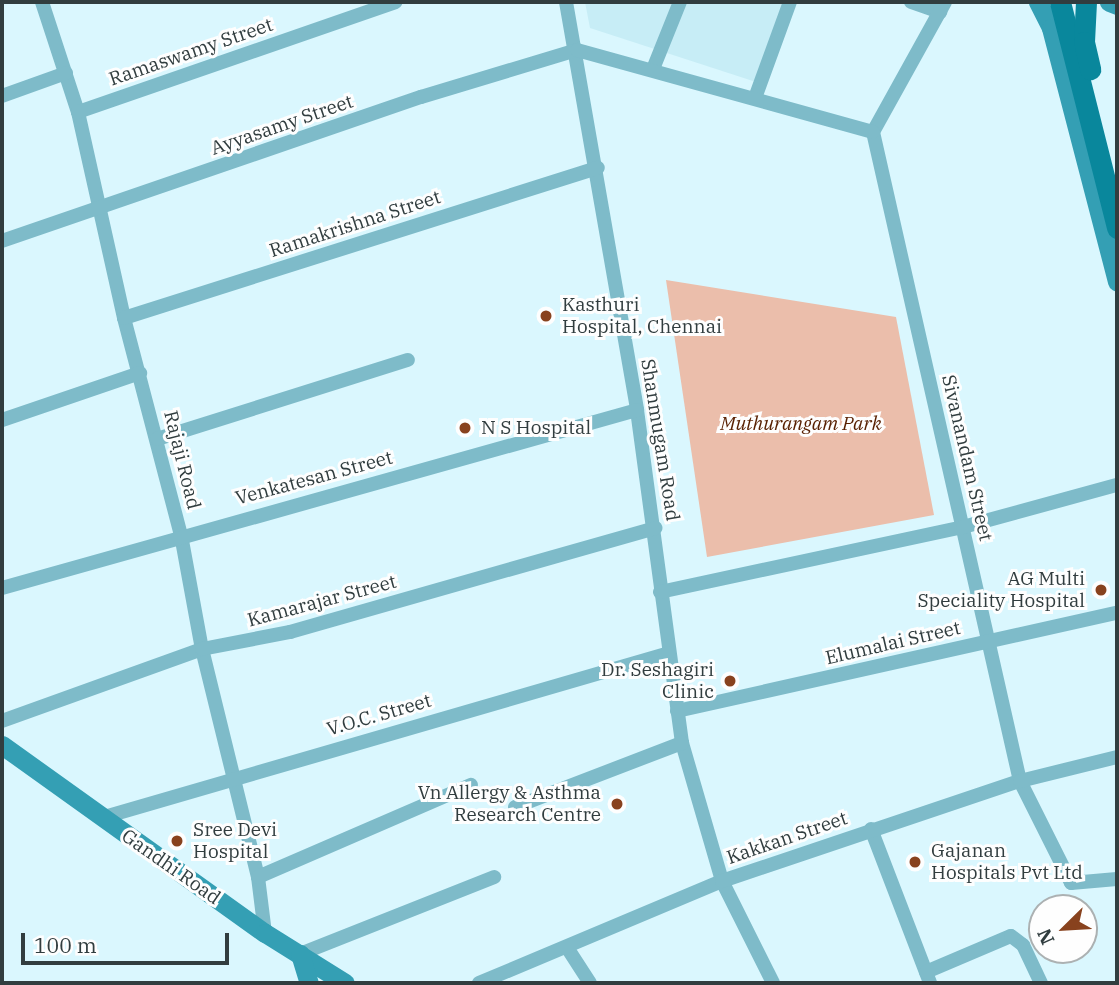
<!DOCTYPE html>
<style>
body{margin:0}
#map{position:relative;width:1119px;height:985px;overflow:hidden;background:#daf7fe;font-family:"IBM Plex Serif",serif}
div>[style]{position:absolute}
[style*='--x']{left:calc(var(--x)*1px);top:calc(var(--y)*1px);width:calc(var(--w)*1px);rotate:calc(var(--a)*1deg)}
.built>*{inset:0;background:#c7edf6}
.green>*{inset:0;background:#ebbeab}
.street>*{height:14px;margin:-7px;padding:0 7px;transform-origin:7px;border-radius:7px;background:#7ebbc9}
.secondary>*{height:19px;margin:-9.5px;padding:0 9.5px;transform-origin:9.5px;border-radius:9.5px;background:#349fb4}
.primary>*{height:21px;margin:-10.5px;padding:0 10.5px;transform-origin:10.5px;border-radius:10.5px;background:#09879c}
.dots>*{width:19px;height:19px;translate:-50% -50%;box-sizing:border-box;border:4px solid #fefefe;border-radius:50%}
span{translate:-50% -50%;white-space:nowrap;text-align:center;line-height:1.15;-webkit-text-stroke:6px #fefefe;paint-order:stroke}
.street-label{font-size:19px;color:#313d3f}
.poi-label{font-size:19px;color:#313d3f}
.left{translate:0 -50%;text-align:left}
.right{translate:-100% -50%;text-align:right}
.park-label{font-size:19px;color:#571f00;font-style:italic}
.frame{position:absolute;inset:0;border:4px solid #313d3f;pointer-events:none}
.north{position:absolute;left:1028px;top:894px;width:70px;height:70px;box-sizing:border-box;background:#fefefe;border:2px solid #acb1b2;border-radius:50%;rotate:246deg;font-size:19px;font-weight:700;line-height:28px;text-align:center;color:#313d3f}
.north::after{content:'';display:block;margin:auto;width:24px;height:32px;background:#88421e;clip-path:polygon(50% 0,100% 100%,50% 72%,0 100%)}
.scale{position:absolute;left:21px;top:933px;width:208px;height:32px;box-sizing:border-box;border:4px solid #313d3f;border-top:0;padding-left:9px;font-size:21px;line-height:24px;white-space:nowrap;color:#313d3f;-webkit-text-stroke:5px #fefefe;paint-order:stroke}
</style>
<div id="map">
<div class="built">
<div style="clip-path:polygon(585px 2px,784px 2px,756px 82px,590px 28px)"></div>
</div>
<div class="green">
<div style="clip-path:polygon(666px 280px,896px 317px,934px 515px,707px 557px)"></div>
</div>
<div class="street">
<div style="--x:42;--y:2;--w:116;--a:71.9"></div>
<div style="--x:78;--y:112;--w:211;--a:77.4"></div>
<div style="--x:124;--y:318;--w:224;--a:75.3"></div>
<div style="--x:181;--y:535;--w:116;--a:79.6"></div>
<div style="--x:202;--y:649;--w:235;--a:76.2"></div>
<div style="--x:258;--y:877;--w:56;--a:82.9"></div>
<div style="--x:566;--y:2;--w:414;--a:80.1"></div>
<div style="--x:637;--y:410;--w:336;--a:82.3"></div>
<div style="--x:682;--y:743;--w:144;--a:73.8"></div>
<div style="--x:722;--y:881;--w:114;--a:63.4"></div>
<div style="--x:911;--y:2;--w:31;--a:19"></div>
<div style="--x:945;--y:2;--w:149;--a:119"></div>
<div style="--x:873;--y:132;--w:665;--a:77.24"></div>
<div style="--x:1020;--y:781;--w:114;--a:63.4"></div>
<div style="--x:1071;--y:883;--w:46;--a:-5"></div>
<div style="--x:653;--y:69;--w:72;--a:-68.1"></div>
<div style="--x:2;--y:96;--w:68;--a:-19.8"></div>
<div style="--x:755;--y:98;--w:102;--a:-70"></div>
<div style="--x:78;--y:112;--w:336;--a:-19.1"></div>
<div style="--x:2;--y:241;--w:443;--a:-19"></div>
<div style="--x:421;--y:97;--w:163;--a:-16.8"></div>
<div style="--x:577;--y:50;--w:307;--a:15.5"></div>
<div style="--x:124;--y:318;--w:497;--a:-17.6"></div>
<div style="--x:2;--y:420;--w:146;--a:-18.8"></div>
<div style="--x:157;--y:439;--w:263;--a:-17.5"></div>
<div style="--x:2;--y:588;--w:659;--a:-15.66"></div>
<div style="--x:660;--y:592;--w:310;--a:-12.1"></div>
<div style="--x:963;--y:527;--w:160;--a:-15.3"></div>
<div style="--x:677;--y:711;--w:451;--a:-12.6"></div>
<div style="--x:2;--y:721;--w:213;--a:-19.8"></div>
<div style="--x:202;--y:649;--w:90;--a:-10.9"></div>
<div style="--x:290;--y:632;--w:380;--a:-15.9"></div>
<div style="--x:515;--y:807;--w:179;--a:-21"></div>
<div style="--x:101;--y:818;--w:591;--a:-16.2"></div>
<div style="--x:871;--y:829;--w:165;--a:69"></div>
<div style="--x:258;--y:877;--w:232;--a:-23.4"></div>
<div style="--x:568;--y:949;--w:40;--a:57.1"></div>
<div style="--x:300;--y:954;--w:209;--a:-21.6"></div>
<div style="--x:926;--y:972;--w:92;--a:-23"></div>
<div style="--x:1011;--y:936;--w:15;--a:37"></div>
<div style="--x:1023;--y:945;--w:42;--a:64.7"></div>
<div style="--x:479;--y:983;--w:264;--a:-22.8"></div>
<div style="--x:722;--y:881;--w:314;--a:-18.6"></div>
<div style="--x:1020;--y:781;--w:100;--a:-13.9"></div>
</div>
<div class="secondary">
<div style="--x:1038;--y:2;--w:29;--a:63"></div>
<div style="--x:1051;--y:28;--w:262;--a:75.4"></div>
<div style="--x:1109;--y:2;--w:9;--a:21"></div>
<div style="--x:2;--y:745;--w:323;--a:35.6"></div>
<div style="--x:265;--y:933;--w:94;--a:32"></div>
<div style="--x:300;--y:954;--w:30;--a:73"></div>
</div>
<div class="primary">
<div style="--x:1060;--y:2;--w:233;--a:75.8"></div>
<div style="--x:1086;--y:2;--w:40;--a:92.9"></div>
<div style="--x:1084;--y:42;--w:28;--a:77"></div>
</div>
<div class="dots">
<div style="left:546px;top:316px;background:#88421e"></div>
<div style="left:465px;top:428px;background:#88421e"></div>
<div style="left:1101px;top:590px;background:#88421e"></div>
<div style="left:730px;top:681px;background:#88421e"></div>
<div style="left:617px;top:804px;background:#88421e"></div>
<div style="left:177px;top:841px;background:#88421e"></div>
<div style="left:915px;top:862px;background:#88421e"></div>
</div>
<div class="street-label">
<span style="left:191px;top:52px;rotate:-19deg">Ramaswamy Street</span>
<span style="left:282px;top:125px;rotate:-19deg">Ayyasamy Street</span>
<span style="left:355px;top:224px;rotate:-18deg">Ramakrishna Street</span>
<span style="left:660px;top:440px;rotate:81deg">Shanmugam Road</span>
<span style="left:967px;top:458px;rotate:77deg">Sivanandam Street</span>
<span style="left:182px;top:460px;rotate:76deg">Rajaji Road</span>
<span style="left:314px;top:478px;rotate:-15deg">Venkatesan Street</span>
<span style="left:322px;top:601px;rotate:-15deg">Kamarajar Street</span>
<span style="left:893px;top:643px;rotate:-13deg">Elumalai Street</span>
<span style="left:379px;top:715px;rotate:-16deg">V.O.C. Street</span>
<span style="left:787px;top:838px;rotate:-19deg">Kakkan Street</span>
<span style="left:171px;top:867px;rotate:35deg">Gandhi Road</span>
</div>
<div class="poi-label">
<span class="left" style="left:562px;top:316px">Kasthuri<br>Hospital, Chennai</span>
<span class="left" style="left:481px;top:428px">N S Hospital</span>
<span class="right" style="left:1085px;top:590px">AG Multi<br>Speciality Hospital</span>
<span class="right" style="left:714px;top:681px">Dr. Seshagiri<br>Clinic</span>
<span class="right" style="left:601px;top:804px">Vn Allergy &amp; Asthma<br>Research Centre</span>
<span class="left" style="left:193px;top:841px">Sree Devi<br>Hospital</span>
<span class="left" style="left:931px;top:862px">Gajanan<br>Hospitals Pvt Ltd</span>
</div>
<div class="park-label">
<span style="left:801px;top:424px">Muthurangam Park</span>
</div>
<div class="frame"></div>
<div class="north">N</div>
<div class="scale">100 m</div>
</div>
